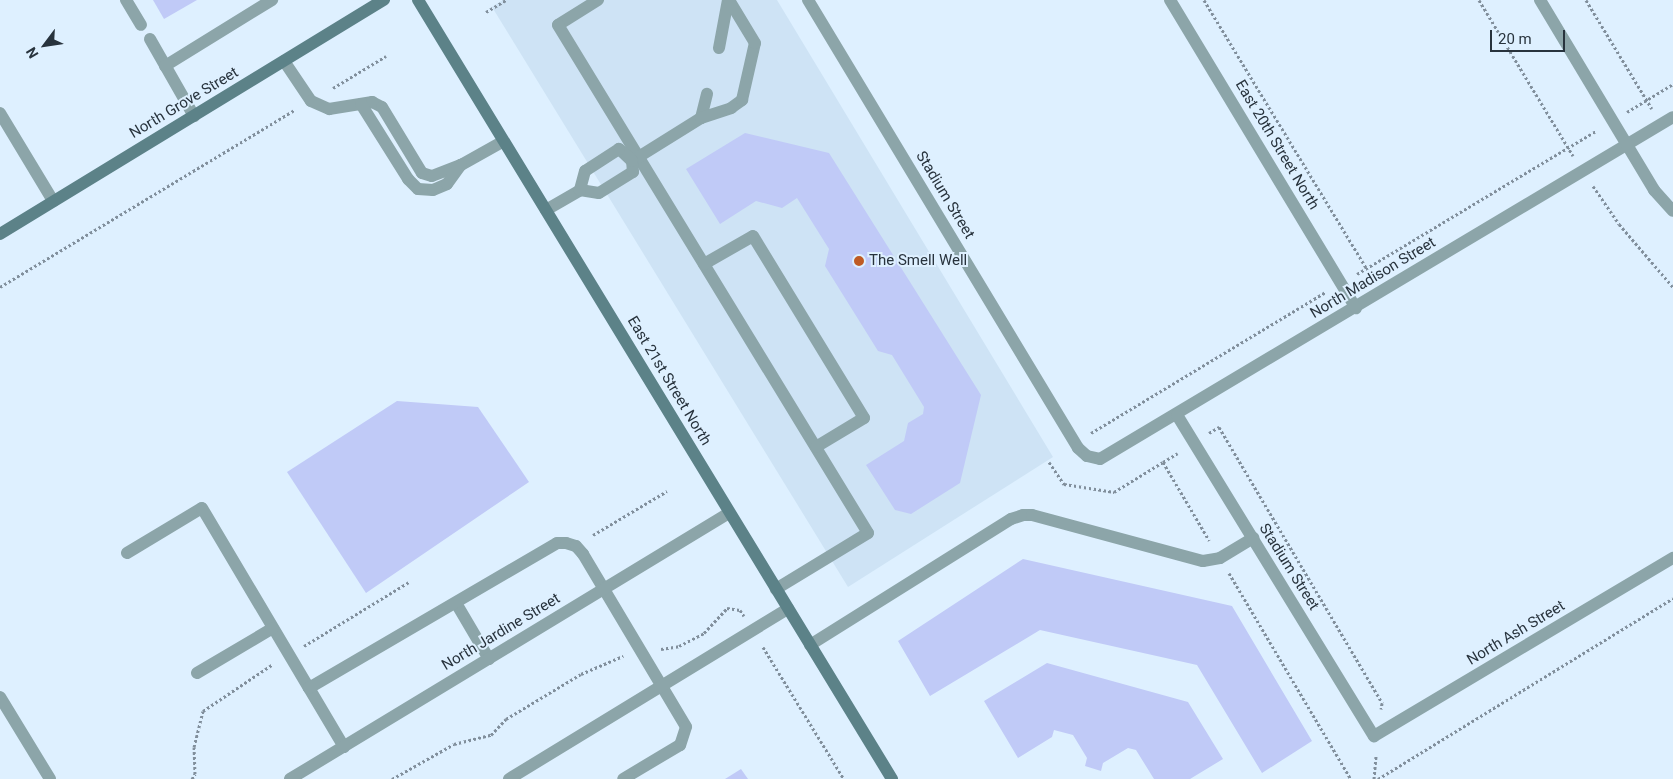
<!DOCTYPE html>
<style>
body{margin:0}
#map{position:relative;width:1673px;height:779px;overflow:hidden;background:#def0ff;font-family:Roboto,sans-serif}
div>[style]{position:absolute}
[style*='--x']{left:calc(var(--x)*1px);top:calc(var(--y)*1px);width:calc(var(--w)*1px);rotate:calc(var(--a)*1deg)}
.built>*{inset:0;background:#cee3f5}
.building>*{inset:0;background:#c0caf7}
.path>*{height:3px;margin-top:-1.5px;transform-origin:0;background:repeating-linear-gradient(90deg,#818f9c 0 2.5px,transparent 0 5px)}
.lane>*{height:12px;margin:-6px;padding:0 6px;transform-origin:6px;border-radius:6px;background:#8ca5a9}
.street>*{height:12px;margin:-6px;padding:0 6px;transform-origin:6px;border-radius:6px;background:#8ca5a9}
.secondary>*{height:12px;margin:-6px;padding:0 6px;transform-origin:6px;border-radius:6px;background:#5c8288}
.dots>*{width:14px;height:14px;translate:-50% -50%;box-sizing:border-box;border:2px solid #def0ff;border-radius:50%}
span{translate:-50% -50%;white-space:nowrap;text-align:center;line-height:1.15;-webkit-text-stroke:4px #def0ff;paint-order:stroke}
.street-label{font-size:15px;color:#28333d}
.poi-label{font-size:15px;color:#28333d}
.left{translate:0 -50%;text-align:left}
.north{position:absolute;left:20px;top:20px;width:50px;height:50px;-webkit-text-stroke:4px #def0ff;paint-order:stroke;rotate:239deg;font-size:14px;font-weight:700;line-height:20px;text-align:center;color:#28333d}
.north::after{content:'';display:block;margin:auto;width:18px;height:22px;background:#28333d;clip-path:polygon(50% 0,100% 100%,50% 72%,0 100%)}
.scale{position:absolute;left:1490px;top:30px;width:75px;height:22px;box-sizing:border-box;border:2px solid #28333d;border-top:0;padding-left:6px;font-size:15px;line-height:18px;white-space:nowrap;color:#28333d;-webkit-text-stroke:4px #def0ff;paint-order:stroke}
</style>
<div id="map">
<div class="built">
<div style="clip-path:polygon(503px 0,777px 0,1053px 457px,848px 587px,492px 7px)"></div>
</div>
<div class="building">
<div style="clip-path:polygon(153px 0,197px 0,164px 19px)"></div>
<div style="clip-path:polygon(745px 133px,829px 153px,981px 395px,960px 483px,911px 514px,895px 510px,866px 465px,904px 441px,908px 423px,923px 414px,924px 407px,892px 355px,878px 351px,825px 266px,829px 249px,797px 198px,782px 208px,756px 201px,720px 224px,686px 169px)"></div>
<div style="clip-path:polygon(397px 401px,478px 407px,529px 482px,366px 593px,287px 472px)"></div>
<div style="clip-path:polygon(1023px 559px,1232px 606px,1312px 741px,1262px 773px,1197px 665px,1040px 630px,930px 696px,898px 641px)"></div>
<div style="clip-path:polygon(1047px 663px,1188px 702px,1223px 759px,1190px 779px,1154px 779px,1136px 750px,1128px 748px,1103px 763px,1101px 771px,1085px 766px,1087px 758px,1073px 735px,1054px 730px,1052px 737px,1018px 758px,984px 701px)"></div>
<div style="clip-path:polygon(741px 769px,748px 779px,725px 779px)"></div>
</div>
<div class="path">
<div style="--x:1204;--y:0;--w:313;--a:58.8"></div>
<div style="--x:1479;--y:0;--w:182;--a:58.9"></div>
<div style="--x:1586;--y:0;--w:127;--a:58.8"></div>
<div style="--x:486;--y:12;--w:23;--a:-31"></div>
<div style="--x:333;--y:88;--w:62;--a:-31.1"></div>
<div style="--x:1627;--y:112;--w:54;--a:-31.3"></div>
<div style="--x:1593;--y:186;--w:46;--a:55.6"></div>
<div style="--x:1619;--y:224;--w:83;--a:49.4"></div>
<div style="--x:1357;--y:274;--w:279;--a:-30.9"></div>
<div style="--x:0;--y:287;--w:344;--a:-31"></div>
<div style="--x:1091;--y:433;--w:274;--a:-31"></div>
<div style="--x:1209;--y:433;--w:12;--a:-31"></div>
<div style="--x:1219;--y:427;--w:321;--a:59.4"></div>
<div style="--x:1382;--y:703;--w:6;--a:99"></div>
<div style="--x:1049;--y:462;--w:27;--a:56"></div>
<div style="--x:1064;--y:484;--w:51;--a:9.1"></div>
<div style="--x:1114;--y:492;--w:57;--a:-31.5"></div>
<div style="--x:1163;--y:462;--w:91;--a:59.5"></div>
<div style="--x:1163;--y:462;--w:17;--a:-31"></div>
<div style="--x:593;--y:535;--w:86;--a:-30.7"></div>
<div style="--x:1229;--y:573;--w:239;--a:59.4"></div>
<div style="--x:304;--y:646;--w:123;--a:-31.4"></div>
<div style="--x:763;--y:647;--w:155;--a:58.5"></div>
<div style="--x:661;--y:649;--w:18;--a:-9"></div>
<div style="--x:679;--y:646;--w:28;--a:-27"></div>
<div style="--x:704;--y:633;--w:34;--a:-47"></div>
<div style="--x:727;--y:608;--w:13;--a:9"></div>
<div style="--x:740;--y:610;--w:7;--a:56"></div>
<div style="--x:192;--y:779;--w:6;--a:-59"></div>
<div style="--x:195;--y:774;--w:27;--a:-92"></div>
<div style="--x:194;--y:747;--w:37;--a:-76"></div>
<div style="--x:203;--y:711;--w:84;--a:-33.9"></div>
<div style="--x:392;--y:779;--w:71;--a:-29.4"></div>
<div style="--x:454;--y:744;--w:38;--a:-14"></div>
<div style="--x:491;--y:735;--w:22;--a:-47"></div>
<div style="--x:506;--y:719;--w:87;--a:-31"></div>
<div style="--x:581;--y:674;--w:46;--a:-23.2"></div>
<div style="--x:1374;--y:779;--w:24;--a:-85"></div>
<div style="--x:1378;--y:779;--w:346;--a:-31.5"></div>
</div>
<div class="lane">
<div style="--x:126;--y:0;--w:29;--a:59"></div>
<div style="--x:598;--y:0;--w:47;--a:148"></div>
<div style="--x:558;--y:25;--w:595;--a:58.61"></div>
<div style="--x:868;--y:533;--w:108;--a:148.7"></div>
<div style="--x:150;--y:39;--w:89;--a:60.3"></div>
<div style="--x:719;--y:48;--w:49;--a:-79.4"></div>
<div style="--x:284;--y:61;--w:48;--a:56"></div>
<div style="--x:311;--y:101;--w:20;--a:24"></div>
<div style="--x:329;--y:109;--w:44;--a:-9.2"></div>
<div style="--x:372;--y:102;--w:11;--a:27"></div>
<div style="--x:382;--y:107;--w:77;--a:58.8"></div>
<div style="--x:422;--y:173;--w:10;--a:17"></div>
<div style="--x:432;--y:176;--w:31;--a:-21"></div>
<div style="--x:461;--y:165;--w:47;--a:-29.3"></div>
<div style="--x:165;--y:66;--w:126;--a:-31.7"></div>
<div style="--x:361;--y:104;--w:89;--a:57.9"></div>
<div style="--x:408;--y:179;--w:14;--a:45"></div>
<div style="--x:418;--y:189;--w:15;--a:4"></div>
<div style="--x:433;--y:190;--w:15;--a:-23"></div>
<div style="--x:447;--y:184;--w:24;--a:-54"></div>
<div style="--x:701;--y:118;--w:25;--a:-76"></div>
<div style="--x:632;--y:161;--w:81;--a:-31.9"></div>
<div style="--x:701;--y:118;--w:32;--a:-18"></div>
<div style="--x:731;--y:108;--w:14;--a:-36"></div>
<div style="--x:742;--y:100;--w:58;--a:-77.2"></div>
<div style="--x:755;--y:43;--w:50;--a:-121.2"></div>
<div style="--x:546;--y:210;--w:39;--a:-30"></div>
<div style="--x:580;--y:190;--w:19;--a:9"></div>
<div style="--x:599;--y:193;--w:40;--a:-32"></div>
<div style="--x:633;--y:172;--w:11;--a:-95"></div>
<div style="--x:632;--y:161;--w:18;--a:-137"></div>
<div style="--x:619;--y:149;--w:40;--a:147.1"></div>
<div style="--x:585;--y:171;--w:20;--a:105"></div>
<div style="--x:704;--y:264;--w:56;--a:-29.7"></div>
<div style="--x:753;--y:236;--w:213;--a:58.6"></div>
<div style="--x:864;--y:418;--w:56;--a:148.9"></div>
<div style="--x:127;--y:553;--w:87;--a:-31"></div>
<div style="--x:202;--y:508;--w:209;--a:59.3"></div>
<div style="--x:456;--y:603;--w:65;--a:59.5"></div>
<div style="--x:810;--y:645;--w:237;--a:-32.1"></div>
<div style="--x:1011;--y:519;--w:13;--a:-18"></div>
<div style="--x:1023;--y:515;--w:9;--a:0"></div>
<div style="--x:1032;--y:515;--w:177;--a:15.1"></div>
<div style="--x:1203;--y:561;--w:17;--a:-10"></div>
<div style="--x:1220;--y:558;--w:39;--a:-31"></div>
<div style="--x:197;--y:673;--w:88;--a:-30.6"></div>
<div style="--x:0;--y:697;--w:96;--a:58.6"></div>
<div style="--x:344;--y:747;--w:69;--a:-120.7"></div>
<div style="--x:309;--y:688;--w:287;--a:-30.3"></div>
<div style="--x:557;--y:543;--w:9;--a:0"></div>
<div style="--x:566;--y:543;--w:10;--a:17"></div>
<div style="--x:576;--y:546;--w:11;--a:49"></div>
<div style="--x:583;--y:554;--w:201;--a:59.2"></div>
<div style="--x:686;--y:727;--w:19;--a:108"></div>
<div style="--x:680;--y:745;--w:66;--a:149.2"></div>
</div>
<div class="street">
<div style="--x:808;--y:0;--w:523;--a:58.92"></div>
<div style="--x:1078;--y:448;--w:12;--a:42"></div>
<div style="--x:1087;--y:456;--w:13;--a:13"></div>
<div style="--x:1100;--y:459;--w:667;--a:-30.83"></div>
<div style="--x:1170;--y:0;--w:360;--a:58.9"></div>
<div style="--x:1540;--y:0;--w:222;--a:59"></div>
<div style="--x:1654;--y:190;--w:28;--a:48"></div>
<div style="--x:0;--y:113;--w:103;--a:58.9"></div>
<div style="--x:1177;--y:415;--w:377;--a:58.5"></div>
<div style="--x:1374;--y:736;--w:348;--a:-30.8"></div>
<div style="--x:290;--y:779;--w:513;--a:-31.21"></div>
<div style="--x:509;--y:779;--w:327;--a:-31.4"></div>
</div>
<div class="secondary">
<div style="--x:418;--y:0;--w:912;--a:58.68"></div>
<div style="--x:0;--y:234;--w:450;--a:-31.4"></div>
</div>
<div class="dots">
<div style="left:859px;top:261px;background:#bf5b24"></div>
</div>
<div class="street-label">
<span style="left:184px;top:103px;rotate:-31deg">North Grove Street</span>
<span style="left:1277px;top:145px;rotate:59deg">East 20th Street North</span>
<span style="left:945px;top:195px;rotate:59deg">Stadium Street</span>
<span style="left:1373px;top:278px;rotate:-31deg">North Madison Street</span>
<span style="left:669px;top:381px;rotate:59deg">East 21st Street North</span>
<span style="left:1289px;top:567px;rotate:58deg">Stadium Street</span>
<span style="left:501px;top:632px;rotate:-31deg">North Jardine Street</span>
<span style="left:1516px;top:633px;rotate:-31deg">North Ash Street</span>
</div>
<div class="poi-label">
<span class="left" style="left:869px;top:261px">The Smell Well</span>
</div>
<div class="north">N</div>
<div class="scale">20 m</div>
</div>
